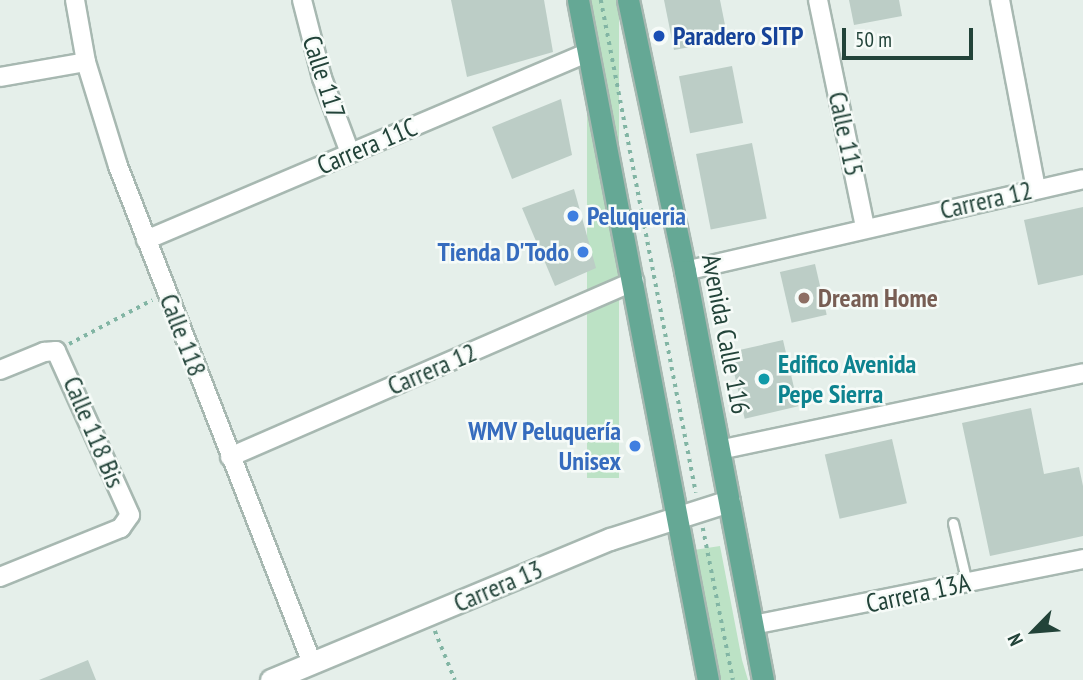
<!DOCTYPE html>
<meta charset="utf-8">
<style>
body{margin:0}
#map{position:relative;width:1083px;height:680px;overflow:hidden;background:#e5efea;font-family:"PT Sans Narrow",sans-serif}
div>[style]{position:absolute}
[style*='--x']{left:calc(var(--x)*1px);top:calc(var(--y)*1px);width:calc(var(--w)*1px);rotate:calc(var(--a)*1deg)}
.green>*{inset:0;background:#bce2c5;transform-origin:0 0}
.building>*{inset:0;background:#bccdc6;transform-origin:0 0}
.path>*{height:3.5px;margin-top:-1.75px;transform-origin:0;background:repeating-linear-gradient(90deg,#82b5a4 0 3.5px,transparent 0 8.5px)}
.roads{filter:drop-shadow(2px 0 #a7b8b1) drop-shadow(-2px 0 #a7b8b1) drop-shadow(0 2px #a7b8b1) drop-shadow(0 -2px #a7b8b1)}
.service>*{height:9px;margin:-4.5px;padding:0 4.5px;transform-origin:4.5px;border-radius:4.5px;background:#fff}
.minor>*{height:18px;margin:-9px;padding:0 9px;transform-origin:9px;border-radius:9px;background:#fff}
.tertiary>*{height:21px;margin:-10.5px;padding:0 10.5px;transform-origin:10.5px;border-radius:10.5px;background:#fff}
.primary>*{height:21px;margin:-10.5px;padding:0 10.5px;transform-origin:10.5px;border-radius:10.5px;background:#65a895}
.dots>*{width:19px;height:19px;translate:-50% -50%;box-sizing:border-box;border:4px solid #f6fbf8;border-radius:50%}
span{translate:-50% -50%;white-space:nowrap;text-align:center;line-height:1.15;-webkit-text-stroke:5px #f6fbf8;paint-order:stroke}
.transit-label{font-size:26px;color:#164399;font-weight:700}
.left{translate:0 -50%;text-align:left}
.street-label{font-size:26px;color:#224339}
.shop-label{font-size:26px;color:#366cbe;font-weight:700}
.right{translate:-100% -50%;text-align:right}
.education-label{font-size:26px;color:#785e54;font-weight:700}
.culture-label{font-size:26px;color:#0d838f;font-weight:700}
.north{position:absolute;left:999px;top:596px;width:70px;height:70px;-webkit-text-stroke:5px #f6fbf8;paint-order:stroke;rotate:245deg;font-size:19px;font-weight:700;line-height:28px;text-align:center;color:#224339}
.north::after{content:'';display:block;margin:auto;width:24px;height:32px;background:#224339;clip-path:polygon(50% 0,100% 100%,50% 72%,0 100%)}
.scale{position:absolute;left:842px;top:28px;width:131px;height:32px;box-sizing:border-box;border:4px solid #224339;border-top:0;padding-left:9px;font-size:21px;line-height:24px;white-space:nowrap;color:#224339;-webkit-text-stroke:5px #f6fbf8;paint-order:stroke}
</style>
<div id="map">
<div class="green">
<div style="left:587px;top:0;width:32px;height:478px"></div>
<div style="clip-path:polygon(720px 546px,742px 660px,748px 680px,718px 680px,694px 550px)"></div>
</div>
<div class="building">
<div style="clip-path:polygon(451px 0,544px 0,553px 52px,467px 77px)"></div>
<div style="clip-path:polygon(664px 0,720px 0,728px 40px,674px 50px)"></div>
<div style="clip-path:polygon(849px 0,899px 0,902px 16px,854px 25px)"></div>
<div style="left:732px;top:66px;width:58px;height:54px;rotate:79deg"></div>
<div style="clip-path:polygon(561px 99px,572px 155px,512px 179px,492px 127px)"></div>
<div style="left:752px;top:143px;width:77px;height:57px;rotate:79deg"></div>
<div style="clip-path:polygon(574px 189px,596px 268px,555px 286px,522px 208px)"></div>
<div style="clip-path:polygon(1083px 207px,1083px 275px,1038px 285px,1024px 220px)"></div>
<div style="left:815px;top:264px;width:52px;height:36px;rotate:77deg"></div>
<div style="left:783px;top:340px;width:68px;height:55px;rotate:77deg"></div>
<div style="clip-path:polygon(1031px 408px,1044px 474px,1079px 467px,1083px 486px,1083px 536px,990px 556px,962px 423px)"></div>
<div style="left:892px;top:439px;width:66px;height:69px;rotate:77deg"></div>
<div style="clip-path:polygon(88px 660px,96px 680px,39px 680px)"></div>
</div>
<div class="path">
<div style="--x:601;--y:0;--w:502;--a:79.09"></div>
<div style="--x:69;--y:344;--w:94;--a:-27.9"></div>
<div style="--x:703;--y:528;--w:155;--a:78.8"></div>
<div style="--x:435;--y:631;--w:53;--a:67.8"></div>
</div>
<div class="roads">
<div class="service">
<div style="--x:953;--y:523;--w:62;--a:76.9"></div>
</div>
<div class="minor">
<div style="--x:75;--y:0;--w:63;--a:79.9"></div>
<div style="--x:86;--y:62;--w:109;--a:72.9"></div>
<div style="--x:118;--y:166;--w:534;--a:68.68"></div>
<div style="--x:302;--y:0;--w:81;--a:75.6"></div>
<div style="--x:322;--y:78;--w:80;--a:69.5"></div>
<div style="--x:818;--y:0;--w:232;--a:78.3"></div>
<div style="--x:1000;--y:0;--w:191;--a:79.2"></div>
<div style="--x:0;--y:77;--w:87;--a:-9.9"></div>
<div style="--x:146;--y:240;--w:480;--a:-23"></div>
<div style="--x:685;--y:271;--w:408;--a:-13"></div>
<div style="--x:0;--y:370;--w:48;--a:-22.2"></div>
<div style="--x:44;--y:352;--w:12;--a:-5"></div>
<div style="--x:56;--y:351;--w:180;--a:65.7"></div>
<div style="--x:130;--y:515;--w:16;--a:125"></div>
<div style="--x:121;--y:528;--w:131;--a:158"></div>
<div style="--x:719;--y:450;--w:372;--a:-11.9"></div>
<div style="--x:230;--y:457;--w:441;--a:-23.5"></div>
<div style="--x:753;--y:625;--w:337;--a:-11.3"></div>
</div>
<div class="tertiary">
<div style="--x:271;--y:680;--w:367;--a:-22.6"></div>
<div style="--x:610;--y:539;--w:125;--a:-17.7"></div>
</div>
<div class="primary">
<div style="--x:578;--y:0;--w:692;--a:79.18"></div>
<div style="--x:628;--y:0;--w:277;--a:78.1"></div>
<div style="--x:685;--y:271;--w:416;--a:79.2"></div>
</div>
</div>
<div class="dots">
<div style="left:659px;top:36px;background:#1a4fb4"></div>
<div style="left:573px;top:216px;background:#3f7fe0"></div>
<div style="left:583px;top:252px;background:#3f7fe0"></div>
<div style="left:804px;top:298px;background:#8d6e63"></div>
<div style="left:764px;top:379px;background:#0f9aa8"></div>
<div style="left:635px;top:446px;background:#3f7fe0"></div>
</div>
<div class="transit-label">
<span class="left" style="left:673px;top:36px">Paradero SITP</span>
</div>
<div class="street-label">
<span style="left:324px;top:77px;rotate:72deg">Calle 117</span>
<span style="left:846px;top:134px;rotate:78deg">Calle 115</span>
<span style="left:367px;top:146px;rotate:-23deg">Carrera 11C</span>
<span style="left:986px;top:200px;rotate:-13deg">Carrera 12</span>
<span style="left:726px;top:334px;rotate:79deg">Avenida Calle 116</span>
<span style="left:183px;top:335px;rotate:69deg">Calle 118</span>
<span style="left:432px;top:369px;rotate:-23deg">Carrera 12</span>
<span style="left:94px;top:432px;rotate:67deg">Calle 118 Bis</span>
<span style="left:498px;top:586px;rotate:-23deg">Carrera 13</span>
<span style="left:918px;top:593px;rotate:-12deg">Carrera 13A</span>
</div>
<div class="shop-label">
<span class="left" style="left:587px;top:216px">Peluqueria</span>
<span class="right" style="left:569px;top:252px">Tienda D'Todo</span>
<span class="right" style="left:621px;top:446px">WMV Peluquería<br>Unisex</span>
</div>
<div class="education-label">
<span class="left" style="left:818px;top:298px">Dream Home</span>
</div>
<div class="culture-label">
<span class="left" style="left:778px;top:379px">Edifico Avenida<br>Pepe Sierra</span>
</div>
<div class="north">N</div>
<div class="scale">50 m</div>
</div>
